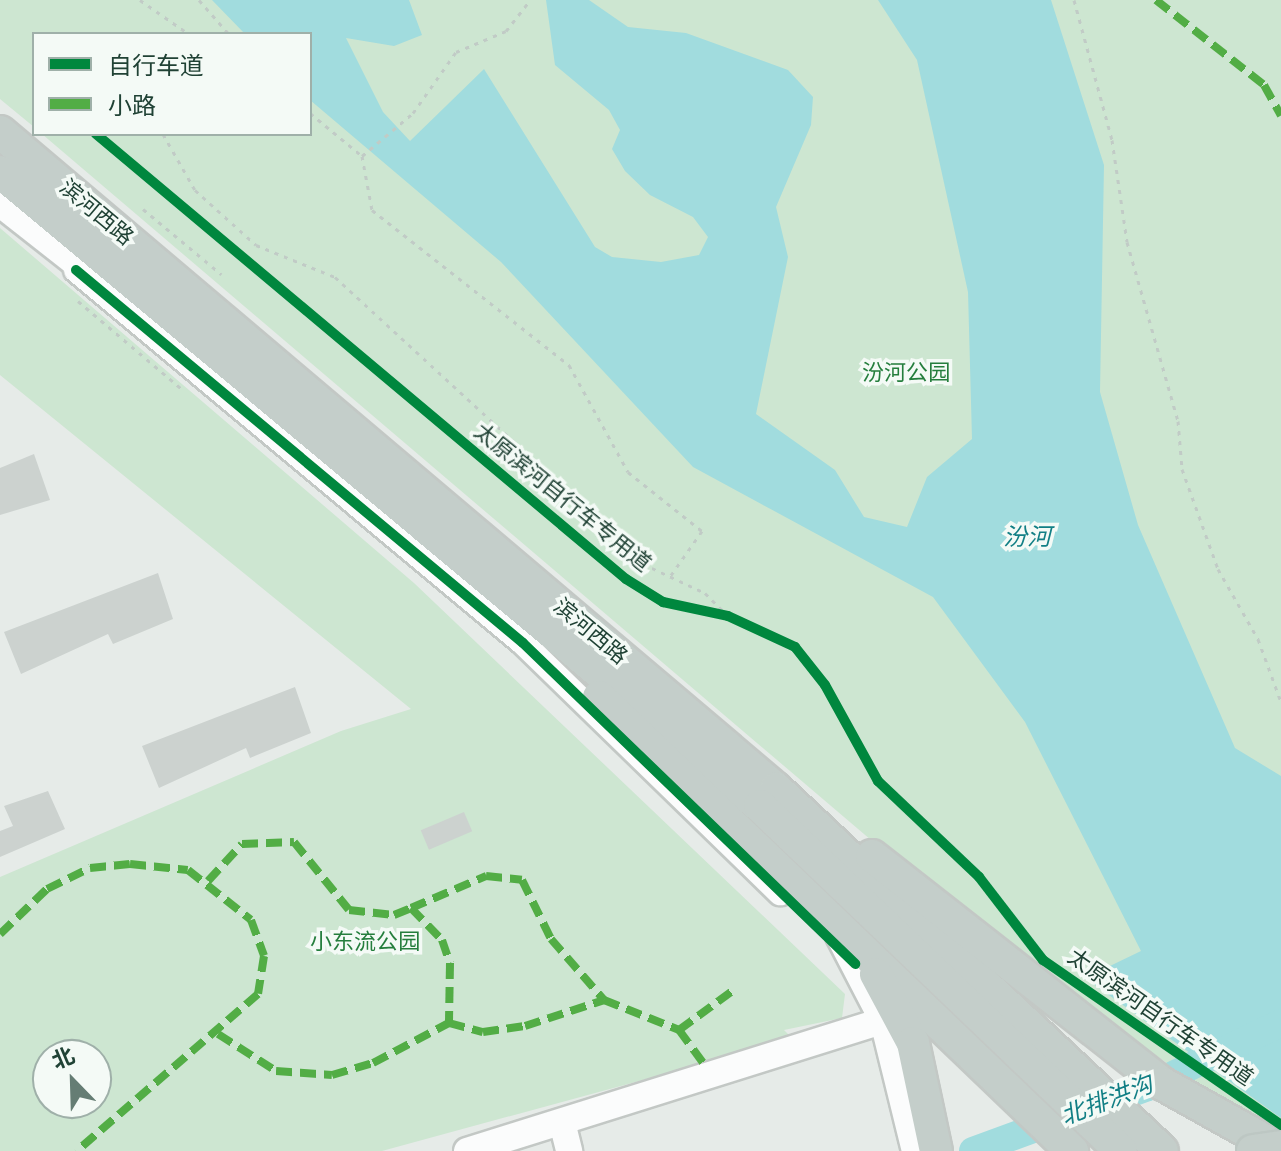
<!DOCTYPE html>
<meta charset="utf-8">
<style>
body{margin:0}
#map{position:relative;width:1281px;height:1151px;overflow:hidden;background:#e6ebe8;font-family:"Nunito Sans","Noto Sans SC",sans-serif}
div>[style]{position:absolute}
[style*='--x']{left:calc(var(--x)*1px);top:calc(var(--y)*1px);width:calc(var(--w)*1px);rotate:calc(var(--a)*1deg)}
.green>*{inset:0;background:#cde6d1}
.water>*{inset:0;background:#a1dcde}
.river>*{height:28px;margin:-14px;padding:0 14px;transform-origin:14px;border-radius:14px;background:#a1dcde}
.building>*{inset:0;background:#ccd2cf;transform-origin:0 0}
.path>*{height:3px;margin-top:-1.5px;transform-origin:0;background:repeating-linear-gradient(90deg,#c1cbc6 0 4px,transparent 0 10px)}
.roads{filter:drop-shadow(2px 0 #c3c8c5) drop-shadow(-2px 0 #c3c8c5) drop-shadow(0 2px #c3c8c5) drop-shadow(0 -2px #c3c8c5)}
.tertiary>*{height:24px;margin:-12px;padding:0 12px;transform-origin:12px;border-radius:12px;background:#fbfcfc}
.secondary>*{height:26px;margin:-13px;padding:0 13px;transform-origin:13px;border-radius:13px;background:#fbfcfc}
.trunk>*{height:32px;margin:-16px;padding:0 16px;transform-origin:16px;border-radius:16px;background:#c4ceca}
.bridges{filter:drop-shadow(2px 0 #bdc7c3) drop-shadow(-2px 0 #bdc7c3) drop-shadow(0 2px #bdc7c3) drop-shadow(0 -2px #bdc7c3)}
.trunk-bridge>*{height:32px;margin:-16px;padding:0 16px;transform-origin:16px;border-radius:16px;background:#c4ceca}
.quiet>*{height:8px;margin-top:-4px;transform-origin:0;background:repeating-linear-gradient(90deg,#52ad45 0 16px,transparent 0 24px)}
.cycleway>*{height:10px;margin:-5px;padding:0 5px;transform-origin:5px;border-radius:5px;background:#00873e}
span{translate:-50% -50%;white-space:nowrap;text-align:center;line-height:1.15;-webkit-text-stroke:7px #f4faf6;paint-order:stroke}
.street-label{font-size:22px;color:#204235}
.park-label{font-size:22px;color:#257e3d}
.water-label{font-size:24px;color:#127f85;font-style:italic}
.legend{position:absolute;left:32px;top:32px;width:280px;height:104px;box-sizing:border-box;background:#f4faf6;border:2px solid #9fb0a9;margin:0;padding:10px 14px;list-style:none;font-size:24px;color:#204235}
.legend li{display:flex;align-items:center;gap:16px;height:40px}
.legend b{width:40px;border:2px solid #9fb0a9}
.north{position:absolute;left:32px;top:1039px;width:80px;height:80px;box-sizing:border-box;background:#f4faf6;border:2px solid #9fb0a9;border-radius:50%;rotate:337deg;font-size:22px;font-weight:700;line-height:32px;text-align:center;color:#204235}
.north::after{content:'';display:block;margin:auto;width:28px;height:36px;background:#657d74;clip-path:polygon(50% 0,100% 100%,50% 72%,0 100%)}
</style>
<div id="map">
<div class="green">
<div style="clip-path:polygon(0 0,1281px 0,1281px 1139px,1056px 989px,871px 840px,42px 134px,310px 134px,310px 34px,34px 34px,34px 127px,0 99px)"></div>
<div style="clip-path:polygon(evenodd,0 228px,414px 583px,845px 994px,842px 1018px,784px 1030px,793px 1039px,382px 1151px,0 1151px,0 877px,341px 731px,411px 709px,0 375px,0 228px,48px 1055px,96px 1055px,96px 1103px,48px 1103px,48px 1055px)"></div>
</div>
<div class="water">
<div style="clip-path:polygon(212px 0,409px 0,422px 35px,394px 46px,346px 38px,383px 112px,410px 141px,484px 69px,595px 247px,612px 257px,661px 262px,699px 255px,708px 237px,693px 217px,650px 195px,625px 171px,612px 149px,620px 130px,609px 110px,555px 65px,546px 0,589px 0,628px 27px,686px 33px,788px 70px,813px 97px,811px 125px,776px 207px,788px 257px,756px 414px,835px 470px,864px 517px,907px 527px,927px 477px,972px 439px,968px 292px,917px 60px,878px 0,1051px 0,1104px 165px,1100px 392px,1138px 525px,1235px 748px,1281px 776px,1281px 1118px,1085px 978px,1141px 951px,1025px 722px,933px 597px,693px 467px,501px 262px,310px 100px,310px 34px,245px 34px)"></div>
</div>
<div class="river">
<div style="--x:973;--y:1151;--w:186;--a:-20.1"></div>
<div style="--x:1148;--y:1087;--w:148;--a:-25.7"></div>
</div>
<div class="building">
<div style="clip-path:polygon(34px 454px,50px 500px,0 515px,0 468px)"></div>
<div style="clip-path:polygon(158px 573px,173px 619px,113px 644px,108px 634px,21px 674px,4px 632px)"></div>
<div style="clip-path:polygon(295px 687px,311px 733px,250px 758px,246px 748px,159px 788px,142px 746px)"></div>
<div style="clip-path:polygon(48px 791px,65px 829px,0 857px,0 831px,13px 826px,4px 806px)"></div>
<div style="left:464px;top:812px;width:21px;height:47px;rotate:67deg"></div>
</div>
<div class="path">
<div style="--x:140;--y:0;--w:60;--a:34.8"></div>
<div style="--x:199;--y:0;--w:45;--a:48.6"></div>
<div style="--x:1074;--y:0;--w:145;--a:74.8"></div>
<div style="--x:1112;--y:140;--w:103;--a:81.6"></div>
<div style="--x:1127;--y:242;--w:186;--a:74.1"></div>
<div style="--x:1178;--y:421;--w:48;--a:85.2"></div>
<div style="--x:1182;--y:469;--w:106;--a:70.2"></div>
<div style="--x:1218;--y:569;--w:81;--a:60.3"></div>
<div style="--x:1258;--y:639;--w:67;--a:69.9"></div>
<div style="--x:310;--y:113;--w:67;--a:39.6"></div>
<div style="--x:362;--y:156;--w:55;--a:79.5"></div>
<div style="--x:372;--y:210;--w:251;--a:38.2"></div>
<div style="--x:569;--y:365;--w:122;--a:61.1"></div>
<div style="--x:628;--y:472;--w:95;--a:38.6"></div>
<div style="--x:702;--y:531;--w:57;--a:125.1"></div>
<div style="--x:163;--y:134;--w:64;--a:60.3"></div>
<div style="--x:195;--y:190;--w:82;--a:42"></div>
<div style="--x:256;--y:245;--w:85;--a:22.1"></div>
<div style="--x:335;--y:277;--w:430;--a:42.6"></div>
<div style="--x:652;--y:568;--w:59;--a:25.3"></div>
<div style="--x:705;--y:593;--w:33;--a:45"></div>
<div style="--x:362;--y:156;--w:67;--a:-40.1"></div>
<div style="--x:413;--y:113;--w:75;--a:-54.8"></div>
<div style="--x:456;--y:52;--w:54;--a:-22.8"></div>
<div style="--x:506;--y:31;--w:39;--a:-52"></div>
<div style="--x:143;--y:209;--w:102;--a:39.8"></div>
<div style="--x:78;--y:301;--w:139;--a:40.3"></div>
</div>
<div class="roads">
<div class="tertiary">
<div style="--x:0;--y:205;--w:113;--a:38.2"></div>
<div style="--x:76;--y:270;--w:582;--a:39.84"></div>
<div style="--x:523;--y:643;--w:359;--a:44.2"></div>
</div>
<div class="secondary">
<div style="--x:839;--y:936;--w:96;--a:62.6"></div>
<div style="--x:883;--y:1021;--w:134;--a:76.2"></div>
<div style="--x:562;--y:1122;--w:30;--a:76"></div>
<div style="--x:467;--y:1151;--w:436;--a:-17.4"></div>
</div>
<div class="trunk">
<div style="--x:0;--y:132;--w:1017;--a:40.25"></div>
<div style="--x:776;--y:789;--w:529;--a:43.16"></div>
<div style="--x:0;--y:172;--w:990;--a:39.84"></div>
<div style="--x:760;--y:806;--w:499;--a:43.7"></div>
<div style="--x:599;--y:697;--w:656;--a:43.83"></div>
<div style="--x:872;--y:856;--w:370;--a:38.1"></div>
<div style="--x:1163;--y:1084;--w:135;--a:29.2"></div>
<div style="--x:876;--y:974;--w:78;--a:61.8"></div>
<div style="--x:913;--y:1043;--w:110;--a:78"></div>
</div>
</div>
<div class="bridges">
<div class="trunk-bridge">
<div style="--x:1253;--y:1151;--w:28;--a:-8"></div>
</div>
</div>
<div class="quiet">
<div style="--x:1156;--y:0;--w:137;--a:38.2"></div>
<div style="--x:1264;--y:85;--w:35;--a:61"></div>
<div style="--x:208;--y:881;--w:50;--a:-47.4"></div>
<div style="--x:242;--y:844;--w:52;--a:-2.2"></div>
<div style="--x:294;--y:842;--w:87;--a:51"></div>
<div style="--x:349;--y:910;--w:45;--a:6.3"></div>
<div style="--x:394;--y:915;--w:18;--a:-22"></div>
<div style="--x:411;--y:908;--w:45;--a:45.9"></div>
<div style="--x:442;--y:940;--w:24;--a:71"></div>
<div style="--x:450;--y:963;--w:60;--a:91"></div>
<div style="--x:411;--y:908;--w:82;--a:-23.1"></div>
<div style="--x:486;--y:876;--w:36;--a:6"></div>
<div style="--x:522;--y:880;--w:66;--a:63.8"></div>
<div style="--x:551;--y:939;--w:81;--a:49"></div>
<div style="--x:0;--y:934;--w:65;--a:-43.8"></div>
<div style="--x:47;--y:889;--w:48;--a:-26"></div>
<div style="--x:90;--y:868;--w:40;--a:-5.7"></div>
<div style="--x:130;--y:864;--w:58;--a:5.9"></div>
<div style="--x:188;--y:870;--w:80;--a:38.4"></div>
<div style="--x:251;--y:920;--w:38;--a:70"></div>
<div style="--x:264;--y:956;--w:38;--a:99"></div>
<div style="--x:258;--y:994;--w:240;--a:139.1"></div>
<div style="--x:679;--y:1030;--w:69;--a:-36.2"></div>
<div style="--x:218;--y:1034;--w:69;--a:32.5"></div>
<div style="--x:276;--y:1071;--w:56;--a:4.1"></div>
<div style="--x:332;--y:1075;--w:43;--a:-16.3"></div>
<div style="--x:373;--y:1063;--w:86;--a:-27.8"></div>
<div style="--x:449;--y:1023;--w:35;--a:15"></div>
<div style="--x:483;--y:1032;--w:42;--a:-8.1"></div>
<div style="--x:525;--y:1026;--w:83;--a:-18.2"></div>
<div style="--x:604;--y:1000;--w:81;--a:21.8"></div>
<div style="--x:679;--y:1030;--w:42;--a:53.7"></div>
</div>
<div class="cycleway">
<div style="--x:96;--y:134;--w:692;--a:40.02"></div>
<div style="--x:626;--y:579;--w:44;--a:31.9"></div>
<div style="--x:663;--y:602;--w:66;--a:12.2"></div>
<div style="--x:728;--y:616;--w:74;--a:24.8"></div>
<div style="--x:795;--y:647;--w:48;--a:51.7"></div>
<div style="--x:825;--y:685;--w:110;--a:61.1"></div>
<div style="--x:878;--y:781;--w:139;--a:43.5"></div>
<div style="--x:979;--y:877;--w:105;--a:52.4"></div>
<div style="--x:1043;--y:960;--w:290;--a:34.7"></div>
<div style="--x:76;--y:270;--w:582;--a:39.84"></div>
<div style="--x:523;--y:643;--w:462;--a:44"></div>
</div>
<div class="street-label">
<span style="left:96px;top:213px;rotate:40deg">滨河西路</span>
<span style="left:562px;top:498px;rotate:39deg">太原滨河自行车专用道</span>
<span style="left:590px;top:632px;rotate:40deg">滨河西路</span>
<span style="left:1160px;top:1018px;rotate:35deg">太原滨河自行车专用道</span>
</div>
<div class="park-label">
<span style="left:906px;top:374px">汾河公园</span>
<span style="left:365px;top:943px">小东流公园</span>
</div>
<div class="water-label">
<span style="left:1027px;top:538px">汾河</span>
<span style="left:1107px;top:1101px;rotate:-21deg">北排洪沟</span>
</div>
<ul class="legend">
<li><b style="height:10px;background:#00873e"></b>自行车道</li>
<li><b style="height:10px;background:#52ad45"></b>小路</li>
</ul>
<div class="north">北</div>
</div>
